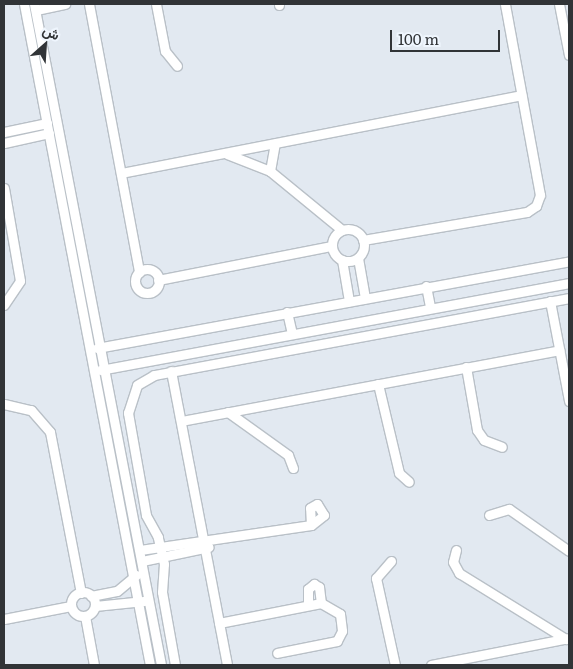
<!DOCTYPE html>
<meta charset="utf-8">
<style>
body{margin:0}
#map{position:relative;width:573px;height:669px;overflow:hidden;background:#e2e9f1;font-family:Literata,Vazirmatn,serif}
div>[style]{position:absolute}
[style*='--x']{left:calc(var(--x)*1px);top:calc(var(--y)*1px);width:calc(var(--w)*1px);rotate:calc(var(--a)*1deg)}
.roads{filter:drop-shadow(1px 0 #b9c0c7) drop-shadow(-1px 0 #b9c0c7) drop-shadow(0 1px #b9c0c7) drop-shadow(0 -1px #b9c0c7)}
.street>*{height:9px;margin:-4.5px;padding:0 4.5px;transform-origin:4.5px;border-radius:4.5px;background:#fff}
.street>.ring{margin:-4.5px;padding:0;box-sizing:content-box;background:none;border:9px solid #fff;border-radius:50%}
span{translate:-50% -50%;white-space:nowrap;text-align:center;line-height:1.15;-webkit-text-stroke:4px #eff6fe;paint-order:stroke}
.frame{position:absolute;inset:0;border:5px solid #313437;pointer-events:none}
.north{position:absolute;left:20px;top:20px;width:50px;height:50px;-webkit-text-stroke:4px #eff6fe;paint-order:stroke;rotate:26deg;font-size:14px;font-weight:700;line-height:20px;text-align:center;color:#313437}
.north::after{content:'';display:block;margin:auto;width:18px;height:22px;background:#313437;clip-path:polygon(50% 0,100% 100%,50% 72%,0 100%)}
.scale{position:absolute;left:390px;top:30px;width:110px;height:22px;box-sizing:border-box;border:2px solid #313437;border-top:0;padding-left:6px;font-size:15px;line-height:18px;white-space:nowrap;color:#313437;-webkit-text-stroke:4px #eff6fe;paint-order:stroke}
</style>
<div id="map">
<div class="roads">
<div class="street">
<div style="--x:24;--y:4;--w:673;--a:79.21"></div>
<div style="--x:34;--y:4;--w:673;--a:79.12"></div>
<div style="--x:89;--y:4;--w:273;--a:79.4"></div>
<div style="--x:156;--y:4;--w:48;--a:79.2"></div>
<div style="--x:165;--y:51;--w:19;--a:51"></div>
<div style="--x:279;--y:4;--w:1;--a:90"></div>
<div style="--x:559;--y:4;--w:52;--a:78.9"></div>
<div style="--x:36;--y:10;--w:30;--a:-12"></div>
<div style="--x:4;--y:132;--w:44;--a:-11.8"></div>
<div style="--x:4;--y:143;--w:46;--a:-12.5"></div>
<div style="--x:227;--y:154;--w:46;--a:21.6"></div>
<div style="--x:270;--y:171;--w:93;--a:39.3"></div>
<div style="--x:270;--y:171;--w:28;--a:-80"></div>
<div style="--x:121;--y:173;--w:408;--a:-11"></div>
<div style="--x:4;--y:188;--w:94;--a:80.2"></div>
<div style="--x:20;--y:281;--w:29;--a:124"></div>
<div class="ring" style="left:332px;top:229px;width:23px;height:23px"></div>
<div style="--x:363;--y:240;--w:166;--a:-9.7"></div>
<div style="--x:527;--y:212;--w:11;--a:-34"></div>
<div style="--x:536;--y:206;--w:12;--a:-70"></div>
<div style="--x:540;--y:195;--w:194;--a:-100.4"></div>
<div style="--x:358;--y:258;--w:41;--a:80.1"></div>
<div style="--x:342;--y:260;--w:42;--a:80.3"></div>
<div class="ring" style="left:135px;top:269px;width:15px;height:15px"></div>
<div style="--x:158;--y:280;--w:177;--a:-11.1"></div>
<div style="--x:426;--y:286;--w:21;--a:79"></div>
<div style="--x:550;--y:301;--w:102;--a:79.2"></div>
<div style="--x:287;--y:312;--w:22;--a:77"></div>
<div style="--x:97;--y:348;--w:480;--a:-10.4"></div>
<div style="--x:466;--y:367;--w:64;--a:80.1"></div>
<div style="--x:477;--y:430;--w:12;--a:55"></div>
<div style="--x:484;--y:440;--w:19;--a:21"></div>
<div style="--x:100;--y:370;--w:477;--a:-10.5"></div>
<div style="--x:171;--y:371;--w:299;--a:79.2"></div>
<div style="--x:378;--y:384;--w:91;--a:76.7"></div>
<div style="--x:399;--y:473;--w:13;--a:42"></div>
<div style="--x:4;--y:404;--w:28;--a:13"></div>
<div style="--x:31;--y:410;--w:29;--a:49"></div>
<div style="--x:50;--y:432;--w:164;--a:79.1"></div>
<div style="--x:228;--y:412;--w:74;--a:35.6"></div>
<div style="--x:288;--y:455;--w:14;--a:69"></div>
<div style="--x:181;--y:421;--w:385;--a:-10.6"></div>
<div style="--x:489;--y:515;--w:21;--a:-17"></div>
<div style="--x:509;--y:509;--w:73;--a:35"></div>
<div style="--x:140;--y:550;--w:173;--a:-8.3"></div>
<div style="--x:311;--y:525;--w:17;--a:-93"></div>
<div style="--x:310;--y:508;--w:8;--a:-30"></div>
<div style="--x:317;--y:504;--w:13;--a:58"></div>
<div style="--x:324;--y:515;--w:16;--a:142"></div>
<div style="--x:456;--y:550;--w:12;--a:104"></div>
<div style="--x:453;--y:562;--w:13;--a:61"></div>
<div style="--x:459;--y:573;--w:126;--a:31.7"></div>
<div style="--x:142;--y:561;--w:68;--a:-11.8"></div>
<div style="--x:391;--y:561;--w:23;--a:131"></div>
<div style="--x:376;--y:578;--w:89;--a:77.7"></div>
<div class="ring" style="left:71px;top:592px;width:15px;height:15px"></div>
<div style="--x:91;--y:596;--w:26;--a:-11"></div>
<div style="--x:117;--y:591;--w:25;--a:-40"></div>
<div style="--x:308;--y:605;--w:16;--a:-90"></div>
<div style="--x:308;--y:589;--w:8;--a:-40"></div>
<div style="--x:314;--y:584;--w:6;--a:31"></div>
<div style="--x:319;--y:587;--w:16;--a:83"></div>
<div style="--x:95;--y:606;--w:49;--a:-5.8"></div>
<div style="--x:85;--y:616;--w:50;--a:79.6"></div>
<div style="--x:4;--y:619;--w:68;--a:-11"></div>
<div style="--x:219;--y:623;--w:104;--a:-11.1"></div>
<div style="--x:321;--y:603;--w:22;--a:30"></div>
<div style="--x:340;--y:614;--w:17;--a:83"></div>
<div style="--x:342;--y:631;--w:11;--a:117"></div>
<div style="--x:337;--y:641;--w:61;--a:168.7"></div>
<div style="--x:175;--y:665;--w:74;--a:-100.1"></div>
<div style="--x:162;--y:592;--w:28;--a:-86"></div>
<div style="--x:164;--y:564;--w:28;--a:-103"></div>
<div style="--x:158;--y:537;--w:25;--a:-119"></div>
<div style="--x:146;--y:515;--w:104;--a:-100"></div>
<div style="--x:128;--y:413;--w:29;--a:-72"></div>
<div style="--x:137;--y:385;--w:20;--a:-30"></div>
<div style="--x:154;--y:375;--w:422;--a:-10.5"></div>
<div style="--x:431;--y:665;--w:140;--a:-11.1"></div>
</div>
</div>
<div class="frame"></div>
<div class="north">ش</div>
<div class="scale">100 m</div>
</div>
